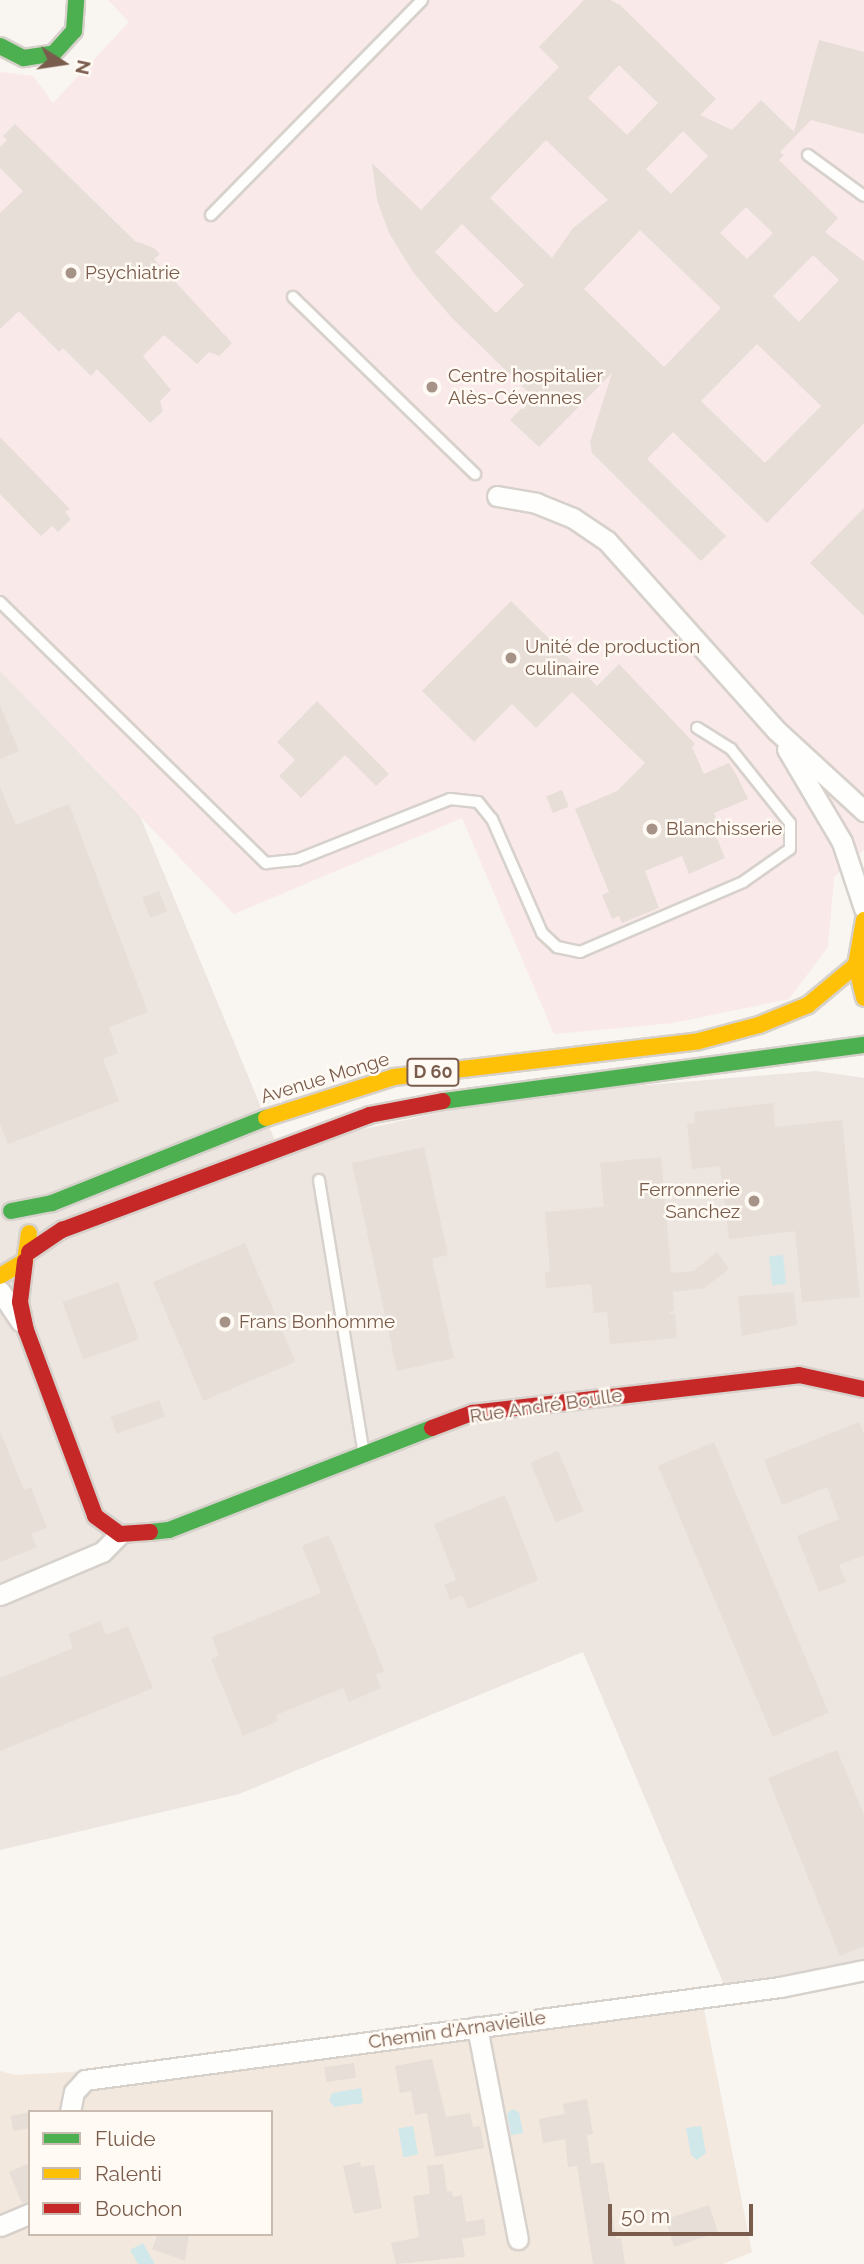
<!DOCTYPE html>
<meta charset="utf-8">
<style>
body{margin:0}
#map{position:relative;width:864px;height:2264px;overflow:hidden;background:#f9f5f0;font-family:Raleway,sans-serif}
div>[style]{position:absolute}
[style*='--x']{left:calc(var(--x)*1px);top:calc(var(--y)*1px);width:calc(var(--w)*1px);rotate:calc(var(--a)*1deg)}
.residential>*{inset:0;background:#f2e8de}
.industrial>*{inset:0;background:#ede5e0}
.medical>*{inset:0;background:#fae9e9}
.water>*{inset:0;background:#d0e8ea;transform-origin:0 0}
.building>*{inset:0;background:#e6ded7;transform-origin:0 0}
.roads{filter:drop-shadow(2px 0 #d7d1cb) drop-shadow(-2px 0 #d7d1cb) drop-shadow(0 2px #d7d1cb) drop-shadow(0 -2px #d7d1cb)}
.lane>*{height:10px;margin:-5px;padding:0 5px;transform-origin:5px;border-radius:5px;background:#fefefd}
.street>*{height:19px;margin:-9.5px;padding:0 9.5px;transform-origin:9.5px;border-radius:9.5px;background:#fefefd}
.fast>*{height:16px;margin:-8px;padding:0 8px;transform-origin:8px;border-radius:8px;background:#4caf50}
.slow>*{height:16px;margin:-8px;padding:0 8px;transform-origin:8px;border-radius:8px;background:#ffc107}
.jam>*{height:16px;margin:-8px;padding:0 8px;transform-origin:8px;border-radius:8px;background:#c62828}
.dots>*{width:19px;height:19px;translate:-50% -50%;box-sizing:border-box;border:4px solid #fffaf3;border-radius:50%}
span{translate:-50% -50%;white-space:nowrap;text-align:center;line-height:1.15;-webkit-text-stroke:5px #fffaf3;paint-order:stroke}
.shield-label span{padding:2px 5px;background:#fffaf3;border:2px solid;border-radius:5px;-webkit-text-stroke-width:0}
.shield-label{font-size:18px;color:#7a5c4d;font-weight:700}
.poi-label{font-size:19px;color:#7a5c4d}
.left{translate:0 -50%;text-align:left}
.right{translate:-100% -50%;text-align:right}
.street-label{font-size:19px;color:#7a5c4d}
.legend{position:absolute;left:28px;top:2110px;width:245px;height:126px;box-sizing:border-box;background:#fffaf3;border:2px solid #cabbb1;margin:0;padding:9px 12px;list-style:none;font-size:21px;color:#7a5c4d}
.legend li{display:flex;align-items:center;gap:14px;height:35px}
.legend b{width:35px;border:2px solid #cabbb1}
.north{position:absolute;left:28px;top:28px;width:70px;height:70px;-webkit-text-stroke:5px #fffaf3;paint-order:stroke;rotate:102deg;font-size:19px;font-weight:700;line-height:28px;text-align:center;color:#7a5c4d}
.north::after{content:'';display:block;margin:auto;width:24px;height:32px;background:#7a5c4d;clip-path:polygon(50% 0,100% 100%,50% 72%,0 100%)}
.scale{position:absolute;left:608px;top:2204px;width:145px;height:32px;box-sizing:border-box;border:4px solid #7a5c4d;border-top:0;padding-left:9px;font-size:21px;line-height:24px;white-space:nowrap;color:#7a5c4d;-webkit-text-stroke:5px #fffaf3;paint-order:stroke}
</style>
<div id="map">
<div class="residential">
<div style="clip-path:polygon(evenodd,700px 1990px,752px 2252px,723px 2264px,0 2264px,0 2071px,15px 2075px,71px 2072px,700px 1990px,30px 2112px,271px 2112px,271px 2234px,30px 2234px,30px 2112px)"></div>
</div>
<div class="industrial">
<div style="clip-path:polygon(0 671px,137px 809px,278px 1148px,515px 1096px,816px 1071px,864px 1078px,864px 1961px,725px 1987px,583px 1652px,239px 1794px,0 1850px)"></div>
</div>
<div class="medical">
<div style="clip-path:polygon(108px 0,864px 0,864px 850px,834px 877px,828px 947px,789px 999px,673px 1023px,554px 1034px,462px 818px,234px 914px,0 671px,0 72px,33px 76px,53px 103px,129px 22px)"></div>
</div>
<div class="water">
<div style="left:783px;top:1255px;width:29px;height:14px;rotate:84deg"></div>
<div style="clip-path:polygon(361px 2088px,363px 2103px,334px 2107px,329px 2100px,332px 2093px)"></div>
<div style="clip-path:polygon(512px 2109px,519px 2112px,523px 2133px,511px 2135px,507px 2114px)"></div>
<div style="left:413px;top:2126px;width:29px;height:15px;rotate:80deg"></div>
<div style="clip-path:polygon(701px 2126px,706px 2153px,697px 2160px,691px 2155px,686px 2128px)"></div>
<div style="clip-path:polygon(143px 2243px,155px 2264px,138px 2264px,130px 2250px)"></div>
</div>
<div class="building">
<div style="clip-path:polygon(evenodd,584px 0,610px 0,620px 5px,716px 99px,700px 115px,732px 130px,761px 100px,794px 132px,819px 40px,864px 52px,864px 134px,811px 120px,780px 152px,784px 155px,779px 160px,838px 218px,825px 232px,864px 261px,864px 423px,767px 523px,673px 432px,647px 459px,726px 536px,701px 561px,592px 453px,590px 442px,612px 373px,539px 447px,510px 420px,533px 397px,451px 317px,413px 272px,389px 233px,377px 200px,372px 163px,421px 210px,559px 67px,539px 47px,584px 0,619px 65px,658px 103px,627px 135px,588px 98px,619px 65px,584px 0,683px 131px,708px 156px,671px 194px,646px 169px,683px 131px,584px 0,546px 140px,608px 200px,573px 228px,552px 258px,490px 198px,546px 140px,584px 0,746px 207px,773px 233px,747px 259px,720px 233px,746px 207px,584px 0,462px 224px,524px 285px,496px 313px,435px 252px,462px 224px,584px 0,640px 230px,721px 308px,664px 367px,584px 289px,640px 230px,584px 0,813px 255px,839px 280px,799px 322px,773px 296px,813px 255px,584px 0,757px 344px,821px 406px,765px 463px,701px 401px,757px 344px)"></div>
<div style="clip-path:polygon(15px 124px,135px 241px,154px 248px,160px 254px,154px 259px,232px 343px,219px 356px,209px 352px,197px 364px,164px 335px,143px 356px,171px 390px,160px 401px,163px 411px,150px 423px,97px 369px,91px 376px,63px 348px,59px 352px,19px 311px,0 329px,0 213px,23px 191px,0 168px,0 147px,7px 140px,3px 136px)"></div>
<div style="clip-path:polygon(0 437px,70px 509px,65px 512px,71px 519px,58px 532px,52px 526px,41px 536px,0 494px)"></div>
<div style="clip-path:polygon(864px 508px,864px 616px,810px 563px)"></div>
<div style="clip-path:polygon(511px 601px,597px 686px,619px 664px,695px 744px,692px 747px,704px 774px,729px 763px,737px 776px,748px 799px,714px 813px,723px 833px,716px 836px,725px 858px,689px 874px,682px 856px,645px 871px,659px 908px,622px 923px,619px 916px,612px 919px,602px 895px,609px 892px,575px 809px,617px 791px,645px 763px,572px 692px,536px 728px,512px 704px,474px 742px,422px 691px)"></div>
<div style="clip-path:polygon(317px 701px,389px 774px,376px 786px,345px 755px,301px 798px,279px 776px,295px 760px,277px 742px)"></div>
<div style="clip-path:polygon(0 705px,19px 751px,0 759px)"></div>
<div style="clip-path:polygon(0 787px,16px 825px,69px 804px,148px 1012px,109px 1027px,118px 1053px,103px 1059px,119px 1101px,8px 1144px,0 1124px)"></div>
<div style="left:562px;top:790px;width:18px;height:17px;rotate:68deg"></div>
<div style="left:159px;top:891px;width:22px;height:18px;rotate:69deg"></div>
<div style="clip-path:polygon(773px 1103px,775px 1127px,842px 1120px,860px 1297px,802px 1302px,795px 1231px,729px 1239px,720px 1166px,692px 1169px,687px 1124px,695px 1123px,694px 1112px)"></div>
<div style="clip-path:polygon(424px 1147px,448px 1255px,432px 1259px,454px 1358px,397px 1371px,352px 1163px)"></div>
<div style="clip-path:polygon(661px 1157px,671px 1273px,694px 1271px,717px 1252px,729px 1269px,704px 1288px,673px 1292px,674px 1310px,668px 1314px,675px 1314px,677px 1338px,610px 1344px,607px 1312px,594px 1313px,591px 1284px,546px 1288px,545px 1272px,550px 1271px,545px 1212px,604px 1207px,600px 1163px)"></div>
<div style="left:245px;top:1243px;width:129px;height:100px;rotate:67deg"></div>
<div style="left:118px;top:1282px;width:61px;height:59px;rotate:70deg"></div>
<div style="clip-path:polygon(794px 1292px,797px 1325px,742px 1336px,738px 1296px)"></div>
<div style="left:159px;top:1400px;width:18px;height:51px;rotate:71deg"></div>
<div style="clip-path:polygon(859px 1422px,864px 1434px,864px 1555px,839px 1565px,846px 1582px,819px 1592px,797px 1536px,839px 1519px,827px 1487px,782px 1505px,764px 1460px)"></div>
<div style="clip-path:polygon(0 1431px,24px 1490px,31px 1487px,47px 1528px,31px 1534px,37px 1547px,0 1562px)"></div>
<div style="left:714px;top:1442px;width:294px;height:61px;rotate:67deg"></div>
<div style="left:558px;top:1451px;width:65px;height:30px;rotate:67deg"></div>
<div style="clip-path:polygon(505px 1495px,538px 1580px,468px 1609px,462px 1595px,450px 1600px,444px 1585px,456px 1580px,434px 1524px)"></div>
<div style="clip-path:polygon(329px 1535px,384px 1671px,376px 1675px,381px 1688px,349px 1702px,343px 1688px,276px 1715px,278px 1721px,243px 1736px,211px 1659px,219px 1656px,212px 1637px,321px 1593px,302px 1546px)"></div>
<div style="clip-path:polygon(100px 1621px,106px 1635px,128px 1626px,153px 1688px,0 1751px,0 1678px,73px 1648px,68px 1634px)"></div>
<div style="clip-path:polygon(837px 1750px,864px 1815px,864px 1946px,840px 1956px,768px 1778px)"></div>
<div style="clip-path:polygon(432px 2059px,446px 2117px,470px 2113px,473px 2127px,480px 2126px,484px 2148px,435px 2157px,427px 2113px,415px 2115px,411px 2091px,400px 2093px,395px 2066px)"></div>
<div style="left:354px;top:2063px;width:15px;height:30px;rotate:82deg"></div>
<div style="clip-path:polygon(587px 2099px,593px 2134px,587px 2135px,591px 2164px,585px 2165px,604px 2162px,616px 2239px,621px 2238px,625px 2264px,593px 2264px,577px 2166px,568px 2167px,565px 2139px,543px 2143px,539px 2119px,565px 2114px,563px 2104px)"></div>
<div style="clip-path:polygon(30px 2112px,30px 2128px,13px 2131px,11px 2116px)"></div>
<div style="clip-path:polygon(360px 2162px,361px 2167px,374px 2165px,382px 2208px,354px 2214px,343px 2166px)"></div>
<div style="clip-path:polygon(30px 2163px,30px 2201px,22px 2203px,9px 2172px)"></div>
<div style="clip-path:polygon(443px 2164px,447px 2192px,452px 2191px,453px 2197px,462px 2195px,466px 2222px,484px 2219px,486px 2235px,462px 2239px,465px 2257px,396px 2264px,391px 2243px,419px 2237px,413px 2196px,430px 2194px,427px 2166px)"></div>
<div style="left:709px;top:2205px;width:29px;height:46px;rotate:72deg"></div>
<div style="clip-path:polygon(158px 2234px,189px 2234px,185px 2261px,152px 2249px)"></div>
</div>
<div class="roads">
<div class="lane">
<div style="--x:808;--y:155;--w:69;--a:36.2"></div>
<div style="--x:211;--y:215;--w:301;--a:-45.5"></div>
<div style="--x:293;--y:297;--w:254;--a:44.2"></div>
<div style="--x:0;--y:602;--w:373;--a:44.5"></div>
<div style="--x:266;--y:863;--w:31;--a:-6"></div>
<div style="--x:297;--y:860;--w:165;--a:-21.7"></div>
<div style="--x:450;--y:799;--w:28;--a:6"></div>
<div style="--x:478;--y:802;--w:22;--a:51"></div>
<div style="--x:492;--y:819;--w:124;--a:66.3"></div>
<div style="--x:542;--y:933;--w:21;--a:43"></div>
<div style="--x:557;--y:947;--w:24;--a:12"></div>
<div style="--x:580;--y:952;--w:177;--a:-23.2"></div>
<div style="--x:743;--y:882;--w:57;--a:-35.1"></div>
<div style="--x:790;--y:849;--w:26;--a:-90"></div>
<div style="--x:790;--y:823;--w:95;--a:-128.6"></div>
<div style="--x:731;--y:749;--w:40;--a:-148"></div>
<div style="--x:319;--y:1180;--w:278;--a:80.7"></div>
</div>
<div class="street">
<div style="--x:497;--y:496;--w:40;--a:10"></div>
<div style="--x:536;--y:503;--w:40;--a:22"></div>
<div style="--x:573;--y:518;--w:41;--a:34.1"></div>
<div style="--x:607;--y:541;--w:254;--a:48.2"></div>
<div style="--x:776;--y:730;--w:120;--a:42.6"></div>
<div style="--x:787;--y:749;--w:108;--a:59.4"></div>
<div style="--x:842;--y:842;--w:70;--a:71.6"></div>
<div style="--x:0;--y:1291;--w:37;--a:56"></div>
<div style="--x:0;--y:1595;--w:111;--a:-22.9"></div>
<div style="--x:102;--y:1552;--w:25;--a:-45"></div>
<div style="--x:477;--y:2027;--w:216;--a:79.1"></div>
<div style="--x:70;--y:2112;--w:20;--a:-79"></div>
<div style="--x:74;--y:2092;--w:16;--a:-47"></div>
<div style="--x:85;--y:2080;--w:701;--a:-7.62"></div>
<div style="--x:780;--y:1987;--w:86;--a:-11.4"></div>
<div style="--x:0;--y:2226;--w:33;--a:-23"></div>
</div>
<div class="fast">
<div style="--x:0;--y:46;--w:27;--a:27"></div>
<div style="--x:24;--y:58;--w:30;--a:-9"></div>
<div style="--x:54;--y:53;--w:30;--a:-48"></div>
<div style="--x:74;--y:31;--w:31;--a:-86"></div>
<div style="--x:443;--y:1101;--w:425;--a:-7.6"></div>
<div style="--x:11;--y:1211;--w:42;--a:-11"></div>
<div style="--x:52;--y:1203;--w:230;--a:-21.7"></div>
<div style="--x:150;--y:1532;--w:19;--a:-6"></div>
<div style="--x:169;--y:1530;--w:282;--a:-21.2"></div>
</div>
<div class="slow">
<div style="--x:864;--y:920;--w:46;--a:100.1"></div>
<div style="--x:856;--y:965;--w:34;--a:76"></div>
<div style="--x:266;--y:1118;--w:134;--a:-17.8"></div>
<div style="--x:394;--y:1077;--w:307;--a:-6.7"></div>
<div style="--x:699;--y:1041;--w:62;--a:-14.9"></div>
<div style="--x:759;--y:1025;--w:53;--a:-22.2"></div>
<div style="--x:808;--y:1005;--w:62;--a:-39.8"></div>
<div style="--x:0;--y:1276;--w:29;--a:-31"></div>
<div style="--x:25;--y:1261;--w:28;--a:-82"></div>
</div>
<div class="jam">
<div style="--x:29;--y:1252;--w:40;--a:-34"></div>
<div style="--x:62;--y:1230;--w:328;--a:-20.5"></div>
<div style="--x:369;--y:1115;--w:75;--a:-10.7"></div>
<div style="--x:25;--y:1261;--w:41;--a:97"></div>
<div style="--x:20;--y:1302;--w:29;--a:78"></div>
<div style="--x:26;--y:1330;--w:198;--a:69.6"></div>
<div style="--x:95;--y:1516;--w:31;--a:36"></div>
<div style="--x:120;--y:1534;--w:30;--a:-4"></div>
<div style="--x:432;--y:1428;--w:43;--a:-20.6"></div>
<div style="--x:472;--y:1413;--w:329;--a:-6.6"></div>
<div style="--x:799;--y:1375;--w:66;--a:12.2"></div>
</div>
</div>
<div class="dots">
<div style="left:71px;top:273px;background:#a69286"></div>
<div style="left:432px;top:387px;background:#a69286"></div>
<div style="left:511px;top:658px;background:#a69286"></div>
<div style="left:652px;top:829px;background:#a69286"></div>
<div style="left:754px;top:1201px;background:#a69286"></div>
<div style="left:225px;top:1322px;background:#a69286"></div>
</div>
<div class="shield-label">
<span style="left:433px;top:1072px">D 60</span>
</div>
<div class="poi-label">
<span class="left" style="left:85px;top:273px">Psychiatrie</span>
<span class="left" style="left:448px;top:387px">Centre hospitalier<br>Alès-Cévennes</span>
<span class="left" style="left:525px;top:658px">Unité de production<br>culinaire</span>
<span class="left" style="left:666px;top:829px">Blanchisserie</span>
<span class="right" style="left:740px;top:1201px">Ferronnerie<br>Sanchez</span>
<span class="left" style="left:239px;top:1322px">Frans Bonhomme</span>
</div>
<div class="street-label">
<span style="left:325px;top:1078px;rotate:-17deg">Avenue Monge</span>
<span style="left:546px;top:1406px;rotate:-8deg">Rue André Boulle</span>
<span style="left:457px;top:2030px;rotate:-8deg">Chemin d'Arnavieille</span>
</div>
<ul class="legend">
<li><b style="height:9px;background:#4caf50"></b>Fluide</li>
<li><b style="height:9px;background:#ffc107"></b>Ralenti</li>
<li><b style="height:9px;background:#c62828"></b>Bouchon</li>
</ul>
<div class="north">N</div>
<div class="scale">50 m</div>
</div>
